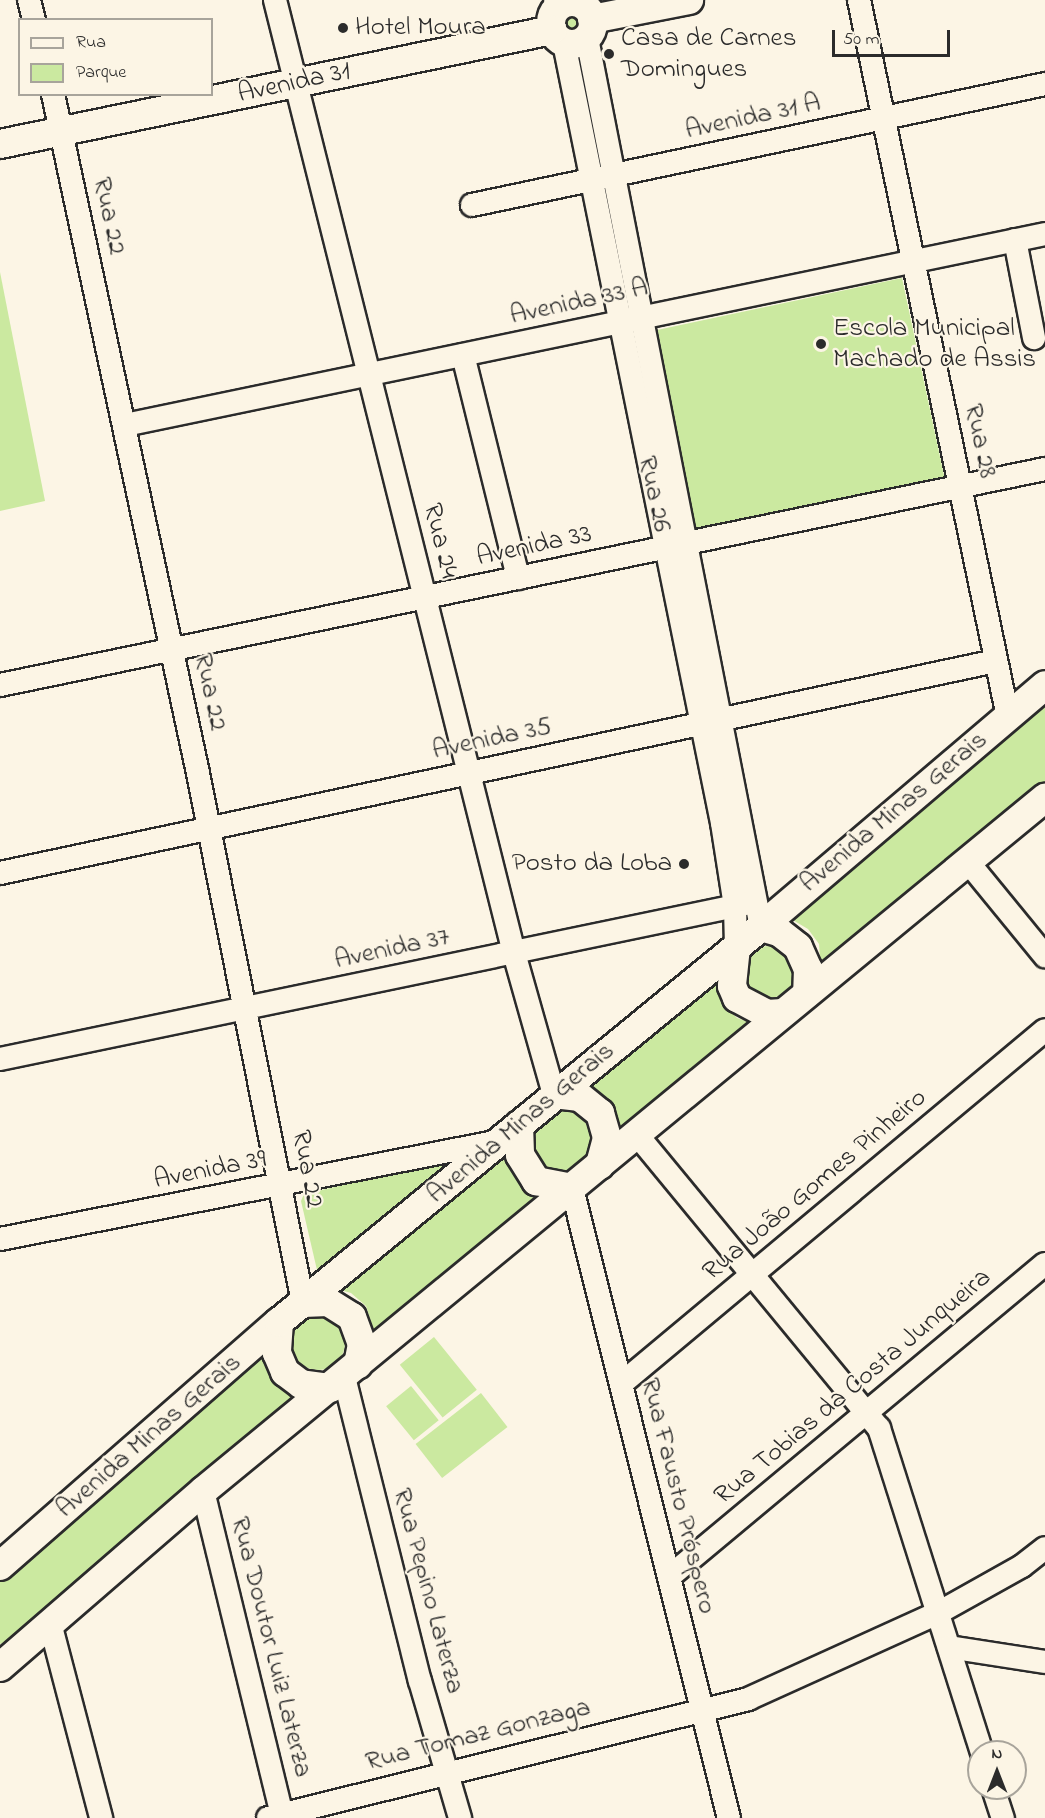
<!DOCTYPE html>
<meta charset="utf-8">
<style>
body{margin:0}
#map{position:relative;width:1045px;height:1818px;overflow:hidden;background:#fcf5e5;font-family:"Indie Flower",sans-serif}
div>[style]{position:absolute}
[style*='--x']{left:calc(var(--x)*1px);top:calc(var(--y)*1px);width:calc(var(--w)*1px);rotate:calc(var(--a)*1deg)}
.green>*{inset:0;background:#cbe9a0;transform-origin:0 0}
.round{border-radius:50%}
.roads{filter:drop-shadow(2px 0 #2b2b2b) drop-shadow(-2px 0 #2b2b2b) drop-shadow(0 2px #2b2b2b) drop-shadow(0 -2px #2b2b2b)}
.minor>*{height:22px;margin:-11px;padding:0 11px;transform-origin:11px;border-radius:11px;background:#fcf5e5}
.major>*{height:28px;margin:-14px;padding:0 14px;transform-origin:14px;border-radius:14px;background:#fcf5e5}
.major>.ring{margin:-14px;padding:0;box-sizing:content-box;background:none;border:28px solid #fcf5e5;border-radius:50%}
.dots>*{width:16px;height:16px;translate:-50% -50%;box-sizing:border-box;border:3px solid #fcf5e5;border-radius:50%}
span{translate:-50% -50%;white-space:nowrap;text-align:center;line-height:1.15;-webkit-text-stroke:4.5px #fcf5e5;paint-order:stroke}
.poi-label{font-size:27px;color:#2b2b2b}
.left{translate:0 -50%;text-align:left}
.right{translate:-100% -50%;text-align:right}
.street-label{font-size:27px;color:#2b2b2b}
.legend{position:absolute;left:18px;top:18px;width:195px;height:78px;box-sizing:border-box;background:#fcf5e5;border:2px solid #a8a49b;margin:0;padding:8px 10px;list-style:none;font-size:18px;color:#2b2b2b}
.legend li{display:flex;align-items:center;gap:12px;height:30px}
.legend b{width:30px;border:2px solid #a8a49b}
.north{position:absolute;left:967px;top:1740px;width:60px;height:60px;box-sizing:border-box;background:#fcf5e5;border:2px solid #a8a49b;border-radius:50%;rotate:0deg;font-size:16px;font-weight:700;line-height:24px;text-align:center;color:#2b2b2b}
.north::after{content:'';display:block;margin:auto;width:21px;height:27px;background:#2b2b2b;clip-path:polygon(50% 0,100% 100%,50% 72%,0 100%)}
.scale{position:absolute;left:832px;top:30px;width:118px;height:27px;box-sizing:border-box;border:3px solid #2b2b2b;border-top:0;padding-left:8px;font-size:18px;line-height:21px;white-space:nowrap;color:#2b2b2b;-webkit-text-stroke:4px #fcf5e5;paint-order:stroke}
</style>
<div id="map">
<div class="green">
<div class="round" style="left:561px;top:11px;width:22px;height:22px"></div>
<div style="clip-path:polygon(0 272px,45px 501px,0 511px)"></div>
<div style="left:902px;top:278px;width:204px;height:254px;rotate:78deg"></div>
<div style="clip-path:polygon(1045px 699px,1045px 785px,821px 971px,819px 944px,808px 929px,791px 919px)"></div>
<div class="round" style="left:743px;top:946px;width:52px;height:52px"></div>
<div style="clip-path:polygon(714px 974px,723px 1004px,737px 1018px,757px 1025px,611px 1144px,582px 1092px)"></div>
<div style="clip-path:polygon(579px 1106px,600px 1142px,572px 1177px,532px 1168px,531px 1125px,553px 1107px)"></div>
<div style="clip-path:polygon(509px 1142px,552px 1193px,374px 1332px,366px 1306px,351px 1293px,333px 1288px)"></div>
<div style="clip-path:polygon(457px 1159px,319px 1272px,317px 1270px,301px 1201px,304px 1194px)"></div>
<div class="round" style="left:291px;top:1316px;width:54px;height:54px"></div>
<div style="left:434px;top:1337px;width:68px;height:44px;rotate:51deg"></div>
<div style="clip-path:polygon(263px 1346px,306px 1397px,13px 1639px,0 1644px,0 1563px)"></div>
<div style="left:411px;top:1386px;width:44px;height:32px;rotate:51deg"></div>
<div style="left:481px;top:1393px;width:43px;height:83px;rotate:52deg"></div>
</div>
<div class="roads">
<div class="minor">
<div style="--x:29;--y:0;--w:21;--a:76"></div>
<div style="--x:275;--y:0;--w:983;--a:75.92"></div>
<div style="--x:514;--y:953;--w:147;--a:74.2"></div>
<div style="--x:555;--y:0;--w:8;--a:76"></div>
<div style="--x:859;--y:0;--w:732;--a:78.26"></div>
<div style="--x:576;--y:3;--w:3;--a:-90"></div>
<div style="--x:587;--y:38;--w:906;--a:78.93"></div>
<div style="--x:564;--y:43;--w:796;--a:78.55"></div>
<div style="--x:722;--y:823;--w:84;--a:81.1"></div>
<div style="--x:735;--y:906;--w:41;--a:88.6"></div>
<div style="--x:53;--y:94;--w:694;--a:77.95"></div>
<div style="--x:198;--y:773;--w:540;--a:78.79"></div>
<div style="--x:472;--y:205;--w:586;--a:-11.92"></div>
<div style="--x:1015;--y:240;--w:100;--a:79"></div>
<div style="--x:463;--y:355;--w:230;--a:76.1"></div>
<div style="--x:125;--y:425;--w:940;--a:-11.73"></div>
<div style="--x:0;--y:685;--w:1067;--a:-11.68"></div>
<div style="--x:968;--y:862;--w:122;--a:50.7"></div>
<div style="--x:0;--y:873;--w:1018;--a:-12.02"></div>
<div style="--x:0;--y:1059;--w:766;--a:-11.75"></div>
<div style="--x:638;--y:1136;--w:379;--a:50.5"></div>
<div style="--x:879;--y:1428;--w:340;--a:72.4"></div>
<div style="--x:572;--y:1188;--w:649;--a:76.01"></div>
<div style="--x:0;--y:1239;--w:510;--a:-11.09"></div>
<div style="--x:344;--y:1377;--w:313;--a:76"></div>
<div style="--x:420;--y:1681;--w:143;--a:73.7"></div>
<div style="--x:621;--y:1384;--w:552;--a:-39.86"></div>
<div style="--x:203;--y:1491;--w:337;--a:76.3"></div>
<div style="--x:669;--y:1577;--w:489;--a:-39.8"></div>
<div style="--x:50;--y:1623;--w:202;--a:75.3"></div>
<div style="--x:949;--y:1647;--w:97;--a:8.9"></div>
<div style="--x:993;--y:1788;--w:32;--a:72"></div>
<div style="--x:268;--y:1818;--w:495;--a:-13.9"></div>
<div style="--x:748;--y:1699;--w:209;--a:-24.4"></div>
<div style="--x:938;--y:1613;--w:96;--a:-29.2"></div>
<div style="--x:1022;--y:1566;--w:29;--a:-38"></div>
</div>
<div class="major">
<div class="ring" style="left:551px;top:2px;width:14px;height:14px"></div>
<div style="--x:592;--y:19;--w:99;--a:-11.1"></div>
<div style="--x:0;--y:144;--w:564;--a:-11.67"></div>
<div style="--x:761;--y:927;--w:19;--a:16"></div>
<div style="--x:779;--y:932;--w:24;--a:38"></div>
<div style="--x:798;--y:947;--w:24;--a:66"></div>
<div style="--x:808;--y:969;--w:24;--a:92"></div>
<div style="--x:736;--y:947;--w:39;--a:96"></div>
<div style="--x:732;--y:986;--w:13;--a:67"></div>
<div style="--x:737;--y:998;--w:34;--a:28"></div>
<div style="--x:767;--y:1014;--w:16;--a:-4"></div>
<div style="--x:554;--y:1094;--w:26;--a:7"></div>
<div style="--x:580;--y:1097;--w:26;--a:39"></div>
<div style="--x:600;--y:1113;--w:26;--a:74"></div>
<div style="--x:607;--y:1138;--w:28;--a:105"></div>
<div style="--x:519;--y:1125;--w:30;--a:88"></div>
<div style="--x:520;--y:1155;--w:31;--a:58"></div>
<div style="--x:536;--y:1181;--w:37;--a:11"></div>
<div style="--x:303;--y:1303;--w:25;--a:-2"></div>
<div style="--x:328;--y:1302;--w:28;--a:32"></div>
<div style="--x:352;--y:1317;--w:29;--a:70"></div>
<div style="--x:362;--y:1344;--w:21;--a:101"></div>
<div style="--x:279;--y:1322;--w:31;--a:94"></div>
<div style="--x:277;--y:1353;--w:21;--a:67"></div>
<div style="--x:285;--y:1372;--w:20;--a:37"></div>
<div style="--x:301;--y:1384;--w:30;--a:8"></div>
<div style="--x:0;--y:1566;--w:371;--a:-41.2"></div>
<div style="--x:279;--y:1322;--w:623;--a:-39.33"></div>
<div style="--x:761;--y:927;--w:373;--a:-40.4"></div>
<div style="--x:0;--y:1667;--w:269;--a:-40.9"></div>
<div style="--x:203;--y:1491;--w:1091;--a:-39.46"></div>
</div>
</div>
<div class="dots">
<div style="left:343px;top:28px;background:#2b2b2b"></div>
<div style="left:609px;top:54px;background:#2b2b2b"></div>
<div style="left:821px;top:344px;background:#2b2b2b"></div>
<div style="left:684px;top:864px;background:#2b2b2b"></div>
</div>
<div class="poi-label">
<span class="left" style="left:355px;top:28px">Hotel Moura</span>
<span class="left" style="left:621px;top:54px">Casa de Carnes<br>Domingues</span>
<span class="left" style="left:833px;top:344px">Escola Municipal<br>Machado de Assis</span>
<span class="right" style="left:672px;top:864px">Posto da Loba</span>
</div>
<div class="street-label">
<span style="left:294px;top:83px;rotate:-12deg">Avenida 31</span>
<span style="left:753px;top:117px;rotate:-12deg">Avenida 31 A</span>
<span style="left:109px;top:216px;rotate:78deg">Rua 22</span>
<span style="left:579px;top:302px;rotate:-12deg">Avenida 33 A</span>
<span style="left:980px;top:441px;rotate:78deg">Rua 28</span>
<span style="left:654px;top:494px;rotate:78deg">Rua 26</span>
<span style="left:440px;top:541px;rotate:76deg">Rua 24</span>
<span style="left:534px;top:546px;rotate:-12deg">Avenida 33</span>
<span style="left:210px;top:692px;rotate:78deg">Rua 22</span>
<span style="left:492px;top:739px;rotate:-12deg">Avenida 35</span>
<span style="left:894px;top:812px;rotate:-40deg">Avenida Minas Gerais</span>
<span style="left:392px;top:949px;rotate:-12deg">Avenida 37</span>
<span style="left:521px;top:1123px;rotate:-40deg">Avenida Minas Gerais</span>
<span style="left:307px;top:1169px;rotate:79deg">Rua 22</span>
<span style="left:210px;top:1170px;rotate:-11deg">Avenida 39</span>
<span style="left:815px;top:1185px;rotate:-40deg">Rua João Gomes Pinheiro</span>
<span style="left:853px;top:1387px;rotate:-40deg">Rua Tobias da Costa Junqueira</span>
<span style="left:149px;top:1436px;rotate:-41deg">Avenida Minas Gerais</span>
<span style="left:678px;top:1496px;rotate:76deg">Rua Fausto Próspero</span>
<span style="left:428px;top:1591px;rotate:75deg">Rua Pepino Laterza</span>
<span style="left:271px;top:1647px;rotate:76deg">Rua Doutor Luiz Laterza</span>
<span style="left:478px;top:1735px;rotate:-14deg">Rua Tomaz Gonzaga</span>
</div>
<ul class="legend">
<li><b style="height:8px;background:#fcf5e5"></b>Rua</li>
<li><b style="height:16px;background:#cbe9a0"></b>Parque</li>
</ul>
<div class="north">N</div>
<div class="scale">50 m</div>
</div>
